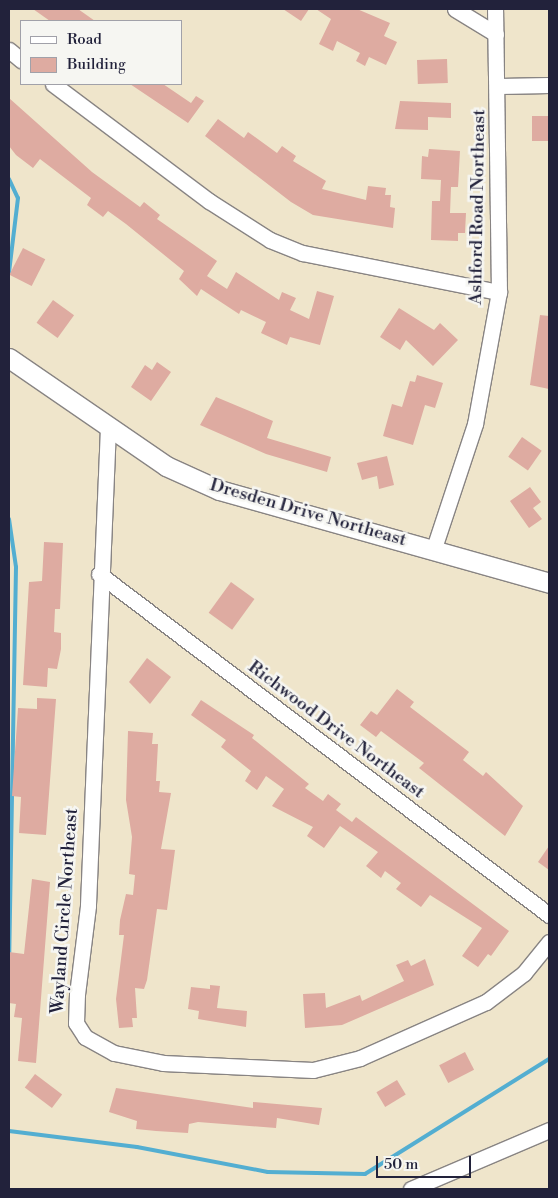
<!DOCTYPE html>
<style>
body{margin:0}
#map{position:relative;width:558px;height:1198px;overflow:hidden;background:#efe5cb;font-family:"Libre Bodoni",serif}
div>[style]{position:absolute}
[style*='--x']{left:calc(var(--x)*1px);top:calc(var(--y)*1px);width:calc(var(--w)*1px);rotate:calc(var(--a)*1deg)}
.stream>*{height:4px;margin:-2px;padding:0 2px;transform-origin:2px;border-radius:2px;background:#53aed1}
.building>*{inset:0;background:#deaba1;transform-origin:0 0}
.roads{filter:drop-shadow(1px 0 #888483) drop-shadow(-1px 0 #888483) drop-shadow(0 1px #888483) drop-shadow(0 -1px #888483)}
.minor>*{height:15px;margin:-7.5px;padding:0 7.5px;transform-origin:7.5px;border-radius:7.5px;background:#fff}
.tertiary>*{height:19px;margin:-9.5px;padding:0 9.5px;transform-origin:9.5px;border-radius:9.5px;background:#fff}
span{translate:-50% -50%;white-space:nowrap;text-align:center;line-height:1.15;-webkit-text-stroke:5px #f6f6f2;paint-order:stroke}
.street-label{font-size:18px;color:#22223b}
.frame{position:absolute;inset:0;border:10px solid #22223b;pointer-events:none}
.legend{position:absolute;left:20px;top:20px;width:162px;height:65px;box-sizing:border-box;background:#f6f6f2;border:1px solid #a1a1a9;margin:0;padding:6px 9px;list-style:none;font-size:15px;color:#22223b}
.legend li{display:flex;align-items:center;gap:10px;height:25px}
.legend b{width:25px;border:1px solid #a1a1a9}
.scale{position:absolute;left:376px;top:1156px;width:95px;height:22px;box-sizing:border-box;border:2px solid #22223b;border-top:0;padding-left:6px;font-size:15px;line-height:18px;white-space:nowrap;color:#22223b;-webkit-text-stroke:4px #f6f6f2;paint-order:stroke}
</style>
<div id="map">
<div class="stream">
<div style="--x:9;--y:179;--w:21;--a:65"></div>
<div style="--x:18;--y:198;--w:75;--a:96.9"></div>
<div style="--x:9;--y:519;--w:49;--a:81.7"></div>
<div style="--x:16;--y:567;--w:389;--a:91"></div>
<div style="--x:9;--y:1131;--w:129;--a:7.1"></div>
<div style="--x:137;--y:1147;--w:133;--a:10.8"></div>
<div style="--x:268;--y:1172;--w:97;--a:1.2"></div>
<div style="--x:365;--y:1174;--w:217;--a:-32"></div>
</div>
<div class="building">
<div style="clip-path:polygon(33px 9px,78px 9px,95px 21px,50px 21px)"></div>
<div style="clip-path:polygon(283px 9px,309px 9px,301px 21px)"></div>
<div style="clip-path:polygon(316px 9px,357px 9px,390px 23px,384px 36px,397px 42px,386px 65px,369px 57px,365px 66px,356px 61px,360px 53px,337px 41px,333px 51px,319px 44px,331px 19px)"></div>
<div style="left:447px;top:59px;width:24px;height:30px;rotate:88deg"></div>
<div style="clip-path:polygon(130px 84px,163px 84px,191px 103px,196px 96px,204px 101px,188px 123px)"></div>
<div style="clip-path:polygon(9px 98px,92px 172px,140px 207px,144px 202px,160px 215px,157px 219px,217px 261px,207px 276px,227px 289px,236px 272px,279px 300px,282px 292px,296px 298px,290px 310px,309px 319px,317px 291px,334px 296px,320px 345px,290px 337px,287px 345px,261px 333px,266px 322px,241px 310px,239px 314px,201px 289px,197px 296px,179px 279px,184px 271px,126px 224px,108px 211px,103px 217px,87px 205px,91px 198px,40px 159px,33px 168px,16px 155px,9px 146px)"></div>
<div style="clip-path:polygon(400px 101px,451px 103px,451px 118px,428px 117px,428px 130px,395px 129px)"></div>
<div style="left:532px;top:116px;width:17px;height:25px"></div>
<div style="clip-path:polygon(218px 119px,244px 138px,248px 132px,277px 153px,282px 146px,296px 156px,293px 161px,326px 181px,322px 189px,366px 200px,368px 186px,386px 188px,385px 195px,391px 195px,390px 207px,395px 208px,393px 228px,313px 215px,291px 202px,205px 136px)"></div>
<div style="clip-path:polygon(429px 149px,460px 151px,458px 187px,451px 187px,450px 213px,466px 213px,465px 233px,458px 233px,458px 241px,431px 240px,432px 201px,440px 201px,441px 180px,421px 179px,422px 156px,428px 157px)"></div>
<div style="left:23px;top:248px;width:25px;height:30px;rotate:27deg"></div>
<div style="left:53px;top:300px;width:26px;height:28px;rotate:36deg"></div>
<div style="clip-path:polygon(399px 308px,434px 330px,440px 323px,458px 340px,433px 366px,406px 340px,400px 350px,380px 337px)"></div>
<div style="clip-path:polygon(540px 315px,549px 316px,549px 389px,530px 385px)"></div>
<div style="clip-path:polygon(157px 362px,171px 372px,151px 401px,131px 387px,145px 365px,152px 370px)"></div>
<div style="clip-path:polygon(417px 375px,443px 383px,435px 408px,425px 405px,413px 445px,383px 436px,392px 404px,402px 407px,410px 381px,415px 382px)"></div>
<div style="clip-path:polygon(216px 397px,273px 421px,267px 438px,331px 457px,327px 472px,266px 454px,200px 425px)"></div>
<div style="left:522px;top:437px;width:24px;height:24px;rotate:35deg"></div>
<div style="clip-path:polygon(387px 456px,394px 485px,379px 489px,377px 476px,362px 480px,357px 463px)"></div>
<div style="clip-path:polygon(530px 487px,541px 502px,533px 508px,542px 519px,529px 528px,510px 501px)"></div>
<div style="clip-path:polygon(44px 542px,63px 543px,60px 609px,55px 609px,54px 632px,61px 633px,61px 649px,57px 669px,48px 668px,47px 687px,23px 685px,29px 582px,42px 581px)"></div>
<div style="left:231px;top:582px;width:29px;height:38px;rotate:36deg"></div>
<div style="clip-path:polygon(147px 658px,171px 677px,150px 704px,129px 682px)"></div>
<div style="clip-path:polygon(397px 689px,414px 702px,410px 707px,469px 752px,463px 760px,483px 776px,486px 772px,523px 806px,505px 836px,419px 768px,424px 763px,381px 731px,376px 737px,360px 725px,371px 711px,377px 715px)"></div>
<div style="clip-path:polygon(37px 698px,56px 699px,46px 835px,19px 833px,21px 797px,12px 796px,18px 708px,37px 709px)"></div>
<div style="clip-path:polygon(201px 700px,254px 735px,252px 738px,309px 784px,305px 788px,323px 801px,328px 794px,341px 804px,336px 810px,352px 822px,356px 817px,509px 931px,491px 956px,488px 954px,478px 967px,462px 956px,482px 928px,430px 895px,421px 907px,396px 889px,401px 883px,385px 871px,381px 878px,366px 866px,378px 852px,340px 826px,324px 848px,307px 836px,313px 827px,272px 806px,284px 789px,266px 776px,257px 790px,245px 781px,251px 771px,221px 747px,226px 740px,191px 715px)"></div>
<div style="clip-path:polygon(128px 731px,153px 733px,152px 744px,158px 744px,156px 781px,160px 781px,159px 792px,171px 793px,161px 849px,175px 850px,167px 910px,157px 909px,147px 980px,144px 989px,135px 988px,137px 1018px,132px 1018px,133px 1027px,119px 1028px,116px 999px,124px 935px,119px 935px,120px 920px,126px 894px,133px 895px,135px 875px,129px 874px,132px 837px,126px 800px)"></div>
<div style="clip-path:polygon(549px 846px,549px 870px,538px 862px)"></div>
<div style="clip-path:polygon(32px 879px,50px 882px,36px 1063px,18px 1061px,22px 1018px,14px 1017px,16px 1004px,9px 1003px,9px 952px,24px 954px)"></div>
<div style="clip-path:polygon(425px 959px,434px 985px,342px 1025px,305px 1028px,303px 994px,325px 993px,326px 1008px,360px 995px,362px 1001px,404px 981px,396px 965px,408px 960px,411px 966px)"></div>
<div style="clip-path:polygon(210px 985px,220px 986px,217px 1008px,247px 1011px,246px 1027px,198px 1019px,199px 1011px,188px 1009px,191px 987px,210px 989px)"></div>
<div style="left:465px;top:1052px;width:20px;height:29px;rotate:63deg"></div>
<div style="left:35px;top:1074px;width:34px;height:17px;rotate:37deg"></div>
<div style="left:397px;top:1080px;width:17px;height:24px;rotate:59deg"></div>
<div style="clip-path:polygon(116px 1088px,253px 1108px,253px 1102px,322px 1108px,319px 1125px,277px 1118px,276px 1128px,198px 1122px,189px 1124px,188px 1133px,156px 1131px,136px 1129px,137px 1121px,109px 1112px)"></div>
</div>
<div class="roads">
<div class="minor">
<div style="--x:455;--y:9;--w:48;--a:31.4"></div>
<div style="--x:9;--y:50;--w:16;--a:40"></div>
<div style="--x:53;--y:84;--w:195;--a:36.9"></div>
<div style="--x:209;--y:201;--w:72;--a:32.6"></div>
<div style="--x:270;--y:240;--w:35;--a:22"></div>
<div style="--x:303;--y:253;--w:200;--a:11.3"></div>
<div style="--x:499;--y:86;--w:50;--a:-1.1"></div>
<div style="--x:108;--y:427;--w:479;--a:92.4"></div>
<div style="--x:88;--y:906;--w:89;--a:97.1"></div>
<div style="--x:77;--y:994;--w:29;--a:92"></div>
<div style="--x:76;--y:1023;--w:17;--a:57"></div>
<div style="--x:85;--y:1037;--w:33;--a:29"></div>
<div style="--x:114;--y:1053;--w:50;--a:11.5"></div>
<div style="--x:163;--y:1063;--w:150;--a:2.7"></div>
<div style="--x:313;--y:1070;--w:49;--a:-14.3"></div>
<div style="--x:360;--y:1058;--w:138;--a:-24"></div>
<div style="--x:486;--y:1002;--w:48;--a:-37.3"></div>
<div style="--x:524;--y:973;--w:40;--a:-51"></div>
<div style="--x:434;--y:548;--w:131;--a:-71.7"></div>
<div style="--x:475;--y:424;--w:134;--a:-79.7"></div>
<div style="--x:499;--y:292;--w:283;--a:-90.8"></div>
<div style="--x:99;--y:574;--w:565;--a:37.15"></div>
<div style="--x:411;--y:1189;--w:150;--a:-23.1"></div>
</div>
<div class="tertiary">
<div style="--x:9;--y:358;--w:191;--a:34.5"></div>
<div style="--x:166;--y:466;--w:58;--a:24.4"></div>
<div style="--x:219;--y:490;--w:343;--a:15.7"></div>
</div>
</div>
<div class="street-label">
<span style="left:478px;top:207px;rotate:-89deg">Ashford Road Northeast</span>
<span style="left:308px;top:513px;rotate:16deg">Dresden Drive Northeast</span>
<span style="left:336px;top:730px;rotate:37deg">Richwood Drive Northeast</span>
<span style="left:65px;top:911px;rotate:-86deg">Wayland Circle Northeast</span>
</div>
<div class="frame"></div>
<ul class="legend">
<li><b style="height:6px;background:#fff"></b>Road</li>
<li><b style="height:14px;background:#deaba1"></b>Building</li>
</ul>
<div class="scale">50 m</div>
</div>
